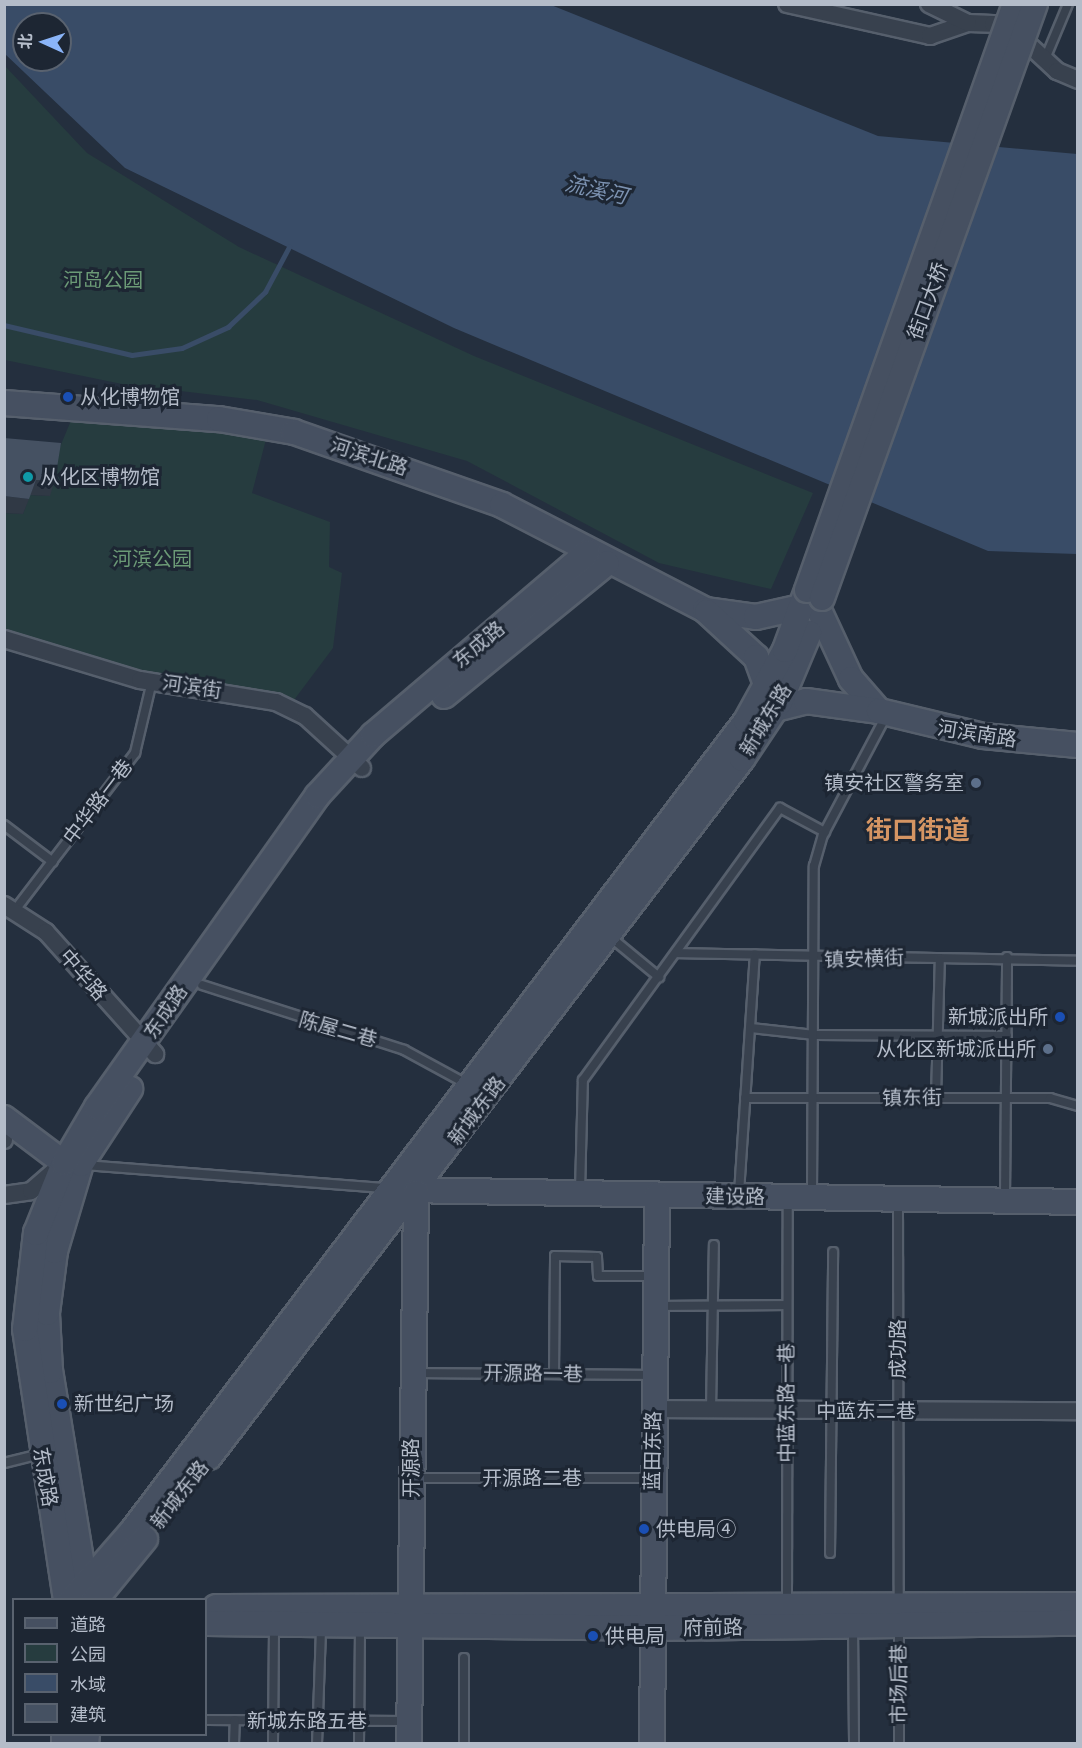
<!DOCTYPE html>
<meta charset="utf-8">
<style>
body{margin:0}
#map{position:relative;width:1082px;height:1748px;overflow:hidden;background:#242f3e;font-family:"Public Sans","Noto Sans SC",sans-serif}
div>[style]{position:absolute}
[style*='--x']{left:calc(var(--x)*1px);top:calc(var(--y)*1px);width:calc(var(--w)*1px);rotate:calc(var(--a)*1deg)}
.green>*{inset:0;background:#263c3f}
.water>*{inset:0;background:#394c67}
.stream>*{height:4.5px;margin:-2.25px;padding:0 2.25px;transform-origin:2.25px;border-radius:2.25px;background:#394c67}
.roads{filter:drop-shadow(2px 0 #565f6c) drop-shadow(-2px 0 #565f6c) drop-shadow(0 2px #565f6c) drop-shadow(0 -2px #565f6c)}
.lane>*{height:8px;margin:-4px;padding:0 4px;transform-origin:4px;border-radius:4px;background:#38414e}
.street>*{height:16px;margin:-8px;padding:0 8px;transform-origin:8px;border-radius:8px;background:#38414e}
.secondary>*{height:24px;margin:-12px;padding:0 12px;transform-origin:12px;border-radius:12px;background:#465061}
.bridges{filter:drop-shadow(2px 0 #565f6c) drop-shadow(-2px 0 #565f6c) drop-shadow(0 2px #565f6c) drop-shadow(0 -2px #565f6c)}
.secondary-bridge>*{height:24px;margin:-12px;padding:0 12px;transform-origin:12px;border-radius:12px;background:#465061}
.shaded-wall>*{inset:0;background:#303945}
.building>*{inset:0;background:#455162}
.dots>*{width:16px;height:16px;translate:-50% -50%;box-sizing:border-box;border:3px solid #1d2633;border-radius:50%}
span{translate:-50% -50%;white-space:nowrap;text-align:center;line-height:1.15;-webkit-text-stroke:6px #1d2633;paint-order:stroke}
.park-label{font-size:20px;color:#6b9a76}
.street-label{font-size:20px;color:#b4bcc9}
.poi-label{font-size:20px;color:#b4bcc9}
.left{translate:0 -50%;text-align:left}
.right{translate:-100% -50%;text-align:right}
.water-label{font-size:21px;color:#7c92b1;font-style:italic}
.district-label{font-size:26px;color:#d59563;font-weight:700}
.frame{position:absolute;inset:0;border:6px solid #b4bcc9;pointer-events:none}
.legend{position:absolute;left:12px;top:1598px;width:195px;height:138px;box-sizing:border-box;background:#1d2633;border:2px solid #59626f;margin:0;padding:8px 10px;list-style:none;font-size:18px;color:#b4bcc9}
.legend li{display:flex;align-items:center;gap:12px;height:30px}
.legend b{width:30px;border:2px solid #59626f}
.north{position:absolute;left:12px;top:12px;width:60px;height:60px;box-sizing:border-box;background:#1d2633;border:2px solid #59626f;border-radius:50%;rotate:273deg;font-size:16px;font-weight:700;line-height:24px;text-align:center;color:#b4bcc9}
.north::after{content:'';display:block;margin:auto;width:21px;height:27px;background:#8ab4f8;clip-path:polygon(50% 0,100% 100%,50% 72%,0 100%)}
</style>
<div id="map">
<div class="green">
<div style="clip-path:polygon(5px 66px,87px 153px,239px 247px,474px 356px,813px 493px,771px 589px,659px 563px,467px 461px,257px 400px,122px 384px,5px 360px)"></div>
<div style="clip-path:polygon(77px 406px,269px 428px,252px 493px,330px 522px,329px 567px,342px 573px,333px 648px,288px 708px,140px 680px,5px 639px,4px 513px,23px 514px,30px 495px,49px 496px,55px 459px)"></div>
</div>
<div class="water">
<div style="clip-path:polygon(evenodd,4px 5px,551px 5px,878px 136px,1077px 154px,1077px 554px,988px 551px,454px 328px,125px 168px,5px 54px,4px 5px,24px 24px,60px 24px,60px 60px,24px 60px,24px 24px)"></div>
</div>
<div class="stream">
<div style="--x:4;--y:325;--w:131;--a:13.2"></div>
<div style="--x:132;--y:355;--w:50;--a:-8"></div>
<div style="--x:182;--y:348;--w:51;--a:-24.5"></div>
<div style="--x:228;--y:327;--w:51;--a:-43.4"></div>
<div style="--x:265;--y:292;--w:51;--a:-61.9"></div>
</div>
<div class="roads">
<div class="lane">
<div style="--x:1045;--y:59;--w:60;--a:-67.3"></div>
<div style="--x:4;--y:825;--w:61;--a:37.1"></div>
<div style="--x:15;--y:910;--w:198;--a:-52.6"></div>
<div style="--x:135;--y:753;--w:74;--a:-76.7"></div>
<div style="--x:609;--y:936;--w:65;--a:39.4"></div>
<div style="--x:676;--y:953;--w:402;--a:1.1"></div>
<div style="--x:202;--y:985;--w:212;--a:17.8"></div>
<div style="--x:404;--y:1050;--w:72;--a:28.4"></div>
<div style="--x:751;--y:1028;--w:64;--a:6.2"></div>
<div style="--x:815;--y:1035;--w:192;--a:0.3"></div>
<div style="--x:936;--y:1097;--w:139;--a:-88.4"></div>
<div style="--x:745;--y:1098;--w:305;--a:0"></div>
<div style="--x:1050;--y:1098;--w:29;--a:16"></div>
<div style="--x:85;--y:1165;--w:302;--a:4.4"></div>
<div style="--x:580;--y:1191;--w:111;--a:-88.5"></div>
<div style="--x:583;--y:1080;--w:336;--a:-54.1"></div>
<div style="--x:780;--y:808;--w:51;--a:28.1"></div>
<div style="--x:739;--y:1193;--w:239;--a:-86.2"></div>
<div style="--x:812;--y:1194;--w:328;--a:-89.7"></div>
<div style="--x:814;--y:866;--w:32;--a:-74"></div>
<div style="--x:823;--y:835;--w:137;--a:-62.1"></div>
<div style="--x:1005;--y:1197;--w:240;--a:-89.5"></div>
<div style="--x:898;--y:1201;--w:401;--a:89.9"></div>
<div style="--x:659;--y:1306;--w:128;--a:-0.4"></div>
<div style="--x:415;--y:1373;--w:239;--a:0.5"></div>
<div style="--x:554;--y:1374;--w:118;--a:-89.5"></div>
<div style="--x:555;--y:1256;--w:42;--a:1.4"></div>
<div style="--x:597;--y:1257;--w:19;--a:87"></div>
<div style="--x:598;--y:1276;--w:56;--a:0"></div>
<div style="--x:711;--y:1410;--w:165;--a:-89"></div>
<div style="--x:4;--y:1463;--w:37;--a:-14"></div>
<div style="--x:414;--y:1478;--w:239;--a:0"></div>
<div style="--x:830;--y:1553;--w:301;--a:-89.4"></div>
<div style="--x:787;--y:1605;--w:408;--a:-89.9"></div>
<div style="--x:853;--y:1627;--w:117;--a:89.5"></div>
<div style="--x:206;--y:1720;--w:200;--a:0.3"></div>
<div style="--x:234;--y:1744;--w:24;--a:-88"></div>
<div style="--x:273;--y:1744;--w:117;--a:-89.5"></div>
<div style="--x:317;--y:1744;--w:117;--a:-88"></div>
<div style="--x:359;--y:1744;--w:117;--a:-89.5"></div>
<div style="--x:464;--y:1744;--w:86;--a:-90"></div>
<div style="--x:899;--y:1744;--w:117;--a:-90"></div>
</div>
<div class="street">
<div style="--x:787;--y:4;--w:147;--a:12.6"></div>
<div style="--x:930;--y:36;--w:40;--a:-18.9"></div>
<div style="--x:968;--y:23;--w:25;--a:2"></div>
<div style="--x:993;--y:24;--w:22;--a:18"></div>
<div style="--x:1014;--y:31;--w:59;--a:42.9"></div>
<div style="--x:1057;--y:71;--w:23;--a:23"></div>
<div style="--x:929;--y:4;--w:43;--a:26"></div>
<div style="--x:4;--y:639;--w:142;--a:16.8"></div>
<div style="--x:140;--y:680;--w:138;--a:9.2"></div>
<div style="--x:276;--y:702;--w:32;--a:26"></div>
<div style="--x:305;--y:716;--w:77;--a:42.4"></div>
<div style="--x:4;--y:905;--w:50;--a:32.7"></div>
<div style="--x:46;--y:932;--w:164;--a:48.2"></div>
<div style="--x:4;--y:1137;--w:3;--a:90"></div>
<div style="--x:4;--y:1195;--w:27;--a:-8"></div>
<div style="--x:31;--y:1191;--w:40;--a:-41"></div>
<div style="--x:654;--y:1409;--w:424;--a:0.3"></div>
</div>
<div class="secondary">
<div style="--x:4;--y:403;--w:216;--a:4.3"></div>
<div style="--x:219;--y:419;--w:76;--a:9.8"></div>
<div style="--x:294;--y:432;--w:220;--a:19.3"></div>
<div style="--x:502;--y:505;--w:229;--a:27.3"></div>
<div style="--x:705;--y:610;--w:51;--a:7.8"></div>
<div style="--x:756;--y:617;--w:46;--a:-12.5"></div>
<div style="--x:818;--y:608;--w:78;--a:65.1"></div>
<div style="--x:851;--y:679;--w:43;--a:48.8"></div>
<div style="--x:707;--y:612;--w:67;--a:42.6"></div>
<div style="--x:756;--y:657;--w:33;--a:70"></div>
<div style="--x:444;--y:696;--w:210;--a:-39.2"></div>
<div style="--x:775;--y:709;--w:32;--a:-14"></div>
<div style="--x:806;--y:701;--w:74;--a:7.8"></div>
<div style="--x:879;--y:711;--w:107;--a:13.5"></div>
<div style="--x:983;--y:736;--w:95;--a:5.4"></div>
<div style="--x:4;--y:1118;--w:75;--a:36.9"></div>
<div style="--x:64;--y:1163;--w:16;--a:4"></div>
<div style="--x:405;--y:1190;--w:673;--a:1.02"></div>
<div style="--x:209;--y:1457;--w:878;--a:-52.63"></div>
<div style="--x:742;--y:759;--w:69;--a:-56.3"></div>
<div style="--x:780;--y:702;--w:75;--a:-67.2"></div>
<div style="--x:87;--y:1596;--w:228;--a:-99.3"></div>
<div style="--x:50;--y:1371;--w:58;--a:-93"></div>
<div style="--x:47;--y:1313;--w:63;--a:-82.6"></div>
<div style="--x:55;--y:1251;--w:91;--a:-73.4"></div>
<div style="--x:81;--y:1164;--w:90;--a:-56.8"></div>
<div style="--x:66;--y:1600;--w:274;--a:-98.6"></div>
<div style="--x:25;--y:1329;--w:97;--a:-83.5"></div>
<div style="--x:36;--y:1233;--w:75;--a:-68.2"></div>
<div style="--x:64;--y:1163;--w:65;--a:-59.5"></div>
<div style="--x:97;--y:1107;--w:381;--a:-54.7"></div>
<div style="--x:317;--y:796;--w:83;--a:-47.4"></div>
<div style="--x:373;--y:735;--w:282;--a:-40.4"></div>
<div style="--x:72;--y:1600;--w:93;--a:-48.9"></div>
<div style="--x:133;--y:1530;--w:1015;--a:-52.85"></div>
<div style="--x:746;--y:721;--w:81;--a:-61.2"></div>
<div style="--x:785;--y:650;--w:61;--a:-69.8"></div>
<div style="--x:95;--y:1600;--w:79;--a:-50.7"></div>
<div style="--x:216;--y:1607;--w:862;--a:-0.13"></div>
<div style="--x:206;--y:1623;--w:446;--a:0.6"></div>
<div style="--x:652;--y:1628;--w:426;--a:-0.7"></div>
<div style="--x:64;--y:1744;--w:10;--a:-90"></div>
<div style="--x:86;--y:1744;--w:10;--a:-84"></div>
<div style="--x:409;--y:1744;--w:552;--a:-89.27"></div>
<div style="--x:652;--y:1744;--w:549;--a:-89.48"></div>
</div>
</div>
<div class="bridges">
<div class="secondary-bridge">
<div style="--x:807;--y:590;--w:622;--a:-70.46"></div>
<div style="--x:822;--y:598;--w:631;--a:-70.27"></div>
</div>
</div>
<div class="shaded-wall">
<div style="clip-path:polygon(36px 480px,55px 480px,50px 496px,30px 495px)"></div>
<div style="clip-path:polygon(4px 496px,29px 499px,23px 514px,4px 513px)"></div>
</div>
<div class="building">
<div style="clip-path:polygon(4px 438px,61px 443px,55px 480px,36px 480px,29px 499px,4px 496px)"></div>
</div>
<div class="dots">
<div style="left:68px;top:397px;background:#1a4fb4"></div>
<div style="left:28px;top:477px;background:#0f9aa8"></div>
<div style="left:976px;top:783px;background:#5c6f8a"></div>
<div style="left:1060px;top:1017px;background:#1a4fb4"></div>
<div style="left:1048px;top:1049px;background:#5c6f8a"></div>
<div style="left:62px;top:1404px;background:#1a4fb4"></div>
<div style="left:644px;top:1529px;background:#1a4fb4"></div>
<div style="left:593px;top:1636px;background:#1a4fb4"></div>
</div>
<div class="park-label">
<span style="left:103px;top:280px">河岛公园</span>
<span style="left:152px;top:559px">河滨公园</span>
</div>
<div class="street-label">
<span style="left:928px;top:301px;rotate:-70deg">街口大桥</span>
<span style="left:369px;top:457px;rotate:18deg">河滨北路</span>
<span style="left:479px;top:645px;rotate:-40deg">东成路</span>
<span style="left:192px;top:687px;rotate:8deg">河滨街</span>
<span style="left:766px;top:720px;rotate:-59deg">新城东路</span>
<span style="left:977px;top:734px;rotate:9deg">河滨南路</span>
<span style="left:98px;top:802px;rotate:-53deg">中华路一巷</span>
<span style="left:864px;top:959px;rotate:-2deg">镇安横街</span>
<span style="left:83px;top:975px;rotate:49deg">中华路</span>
<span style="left:166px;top:1012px;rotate:-56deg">东成路</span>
<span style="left:338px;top:1030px;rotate:16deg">陈屋二巷</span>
<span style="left:912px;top:1098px;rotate:-1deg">镇东街</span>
<span style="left:477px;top:1111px;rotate:-53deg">新城东路</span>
<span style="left:735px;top:1197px;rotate:1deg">建设路</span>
<span style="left:898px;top:1349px;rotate:-90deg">成功路</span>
<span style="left:533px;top:1374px;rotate:1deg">开源路一巷</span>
<span style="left:787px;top:1403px;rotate:-90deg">中蓝东路一巷</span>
<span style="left:866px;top:1411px">中蓝东二巷</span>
<span style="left:653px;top:1451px;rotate:-89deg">蓝田东路</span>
<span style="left:411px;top:1468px;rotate:-90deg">开源路</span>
<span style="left:45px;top:1477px;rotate:80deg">东成路</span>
<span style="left:532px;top:1478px">开源路二巷</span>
<span style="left:180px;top:1495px;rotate:-52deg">新城东路</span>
<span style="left:713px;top:1628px;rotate:-1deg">府前路</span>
<span style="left:899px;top:1684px;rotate:-90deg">市场后巷</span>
<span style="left:307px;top:1721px">新城东路五巷</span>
</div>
<div class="poi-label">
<span class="left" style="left:80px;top:397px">从化博物馆</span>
<span class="left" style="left:40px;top:477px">从化区博物馆</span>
<span class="right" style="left:964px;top:783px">镇安社区警务室</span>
<span class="right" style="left:1048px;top:1017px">新城派出所</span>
<span class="right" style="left:1036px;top:1049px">从化区新城派出所</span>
<span class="left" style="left:74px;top:1404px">新世纪广场</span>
<span class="left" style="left:656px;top:1529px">供电局④</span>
<span class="left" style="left:605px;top:1636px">供电局</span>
</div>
<div class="water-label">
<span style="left:596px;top:190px;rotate:13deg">流溪河</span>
</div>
<div class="district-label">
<span style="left:918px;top:830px">街口街道</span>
</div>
<div class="frame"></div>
<ul class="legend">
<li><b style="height:8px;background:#465061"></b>道路</li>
<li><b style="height:16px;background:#263c3f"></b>公园</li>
<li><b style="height:16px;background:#394c67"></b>水域</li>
<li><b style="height:16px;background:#455162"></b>建筑</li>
</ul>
<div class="north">北</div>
</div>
